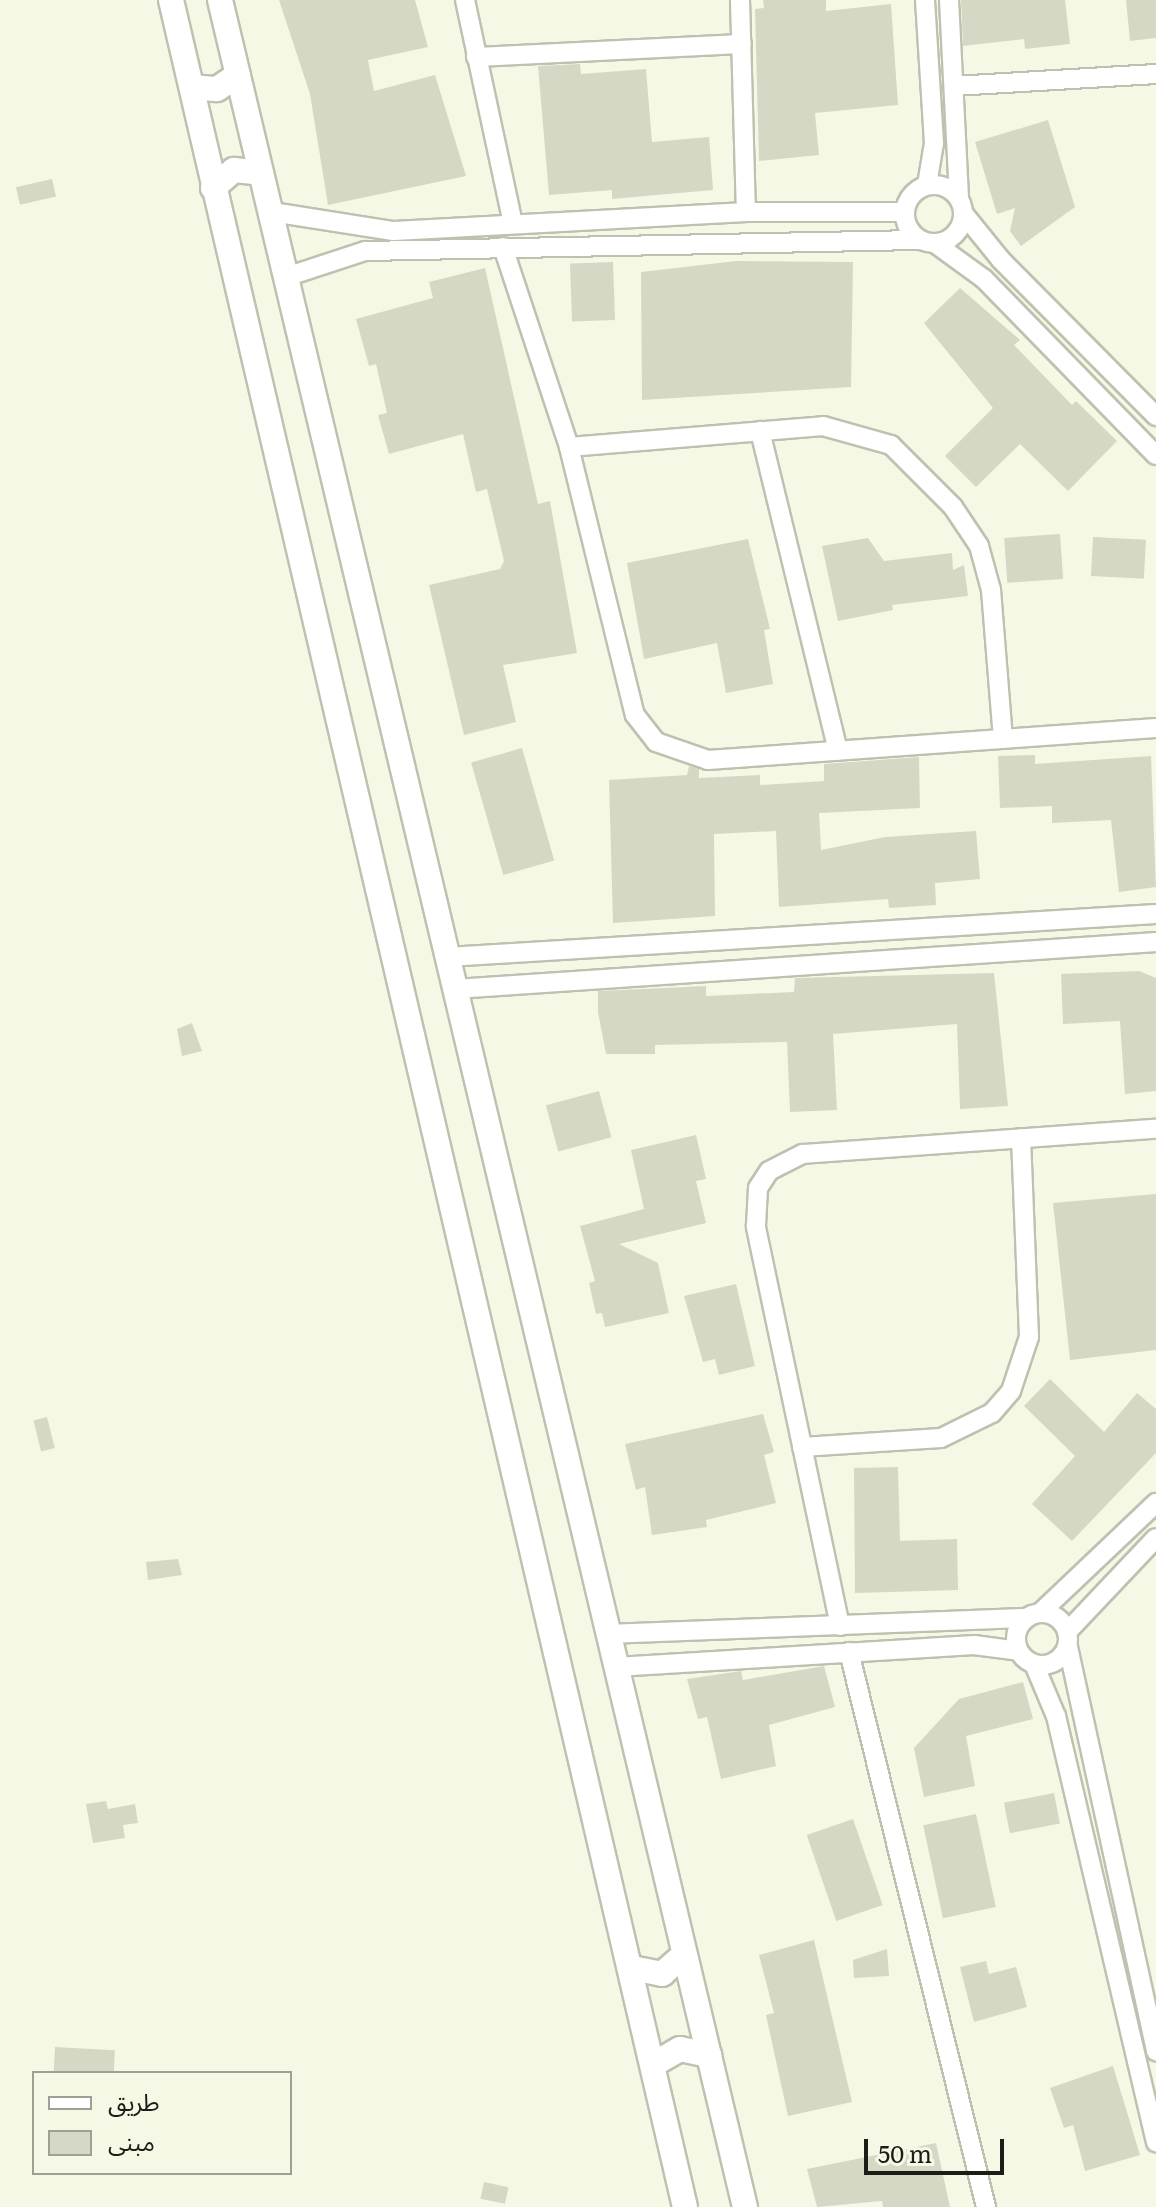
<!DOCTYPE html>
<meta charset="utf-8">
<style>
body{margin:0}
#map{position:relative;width:1156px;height:2207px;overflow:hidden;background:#f6f8e6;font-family:Literata,"Noto Sans Arabic",serif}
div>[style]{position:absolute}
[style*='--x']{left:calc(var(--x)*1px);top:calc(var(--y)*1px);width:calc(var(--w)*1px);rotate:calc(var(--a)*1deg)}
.building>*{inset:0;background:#d6d8c6;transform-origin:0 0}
.roads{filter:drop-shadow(2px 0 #bfc1b0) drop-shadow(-2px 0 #bfc1b0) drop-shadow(0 2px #bfc1b0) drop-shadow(0 -2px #bfc1b0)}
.street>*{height:18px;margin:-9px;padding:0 9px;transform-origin:9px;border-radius:9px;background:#fff}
.street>.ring{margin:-9px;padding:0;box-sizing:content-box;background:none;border:18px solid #fff;border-radius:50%}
.secondary>*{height:24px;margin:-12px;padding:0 12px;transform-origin:12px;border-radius:12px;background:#fff}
span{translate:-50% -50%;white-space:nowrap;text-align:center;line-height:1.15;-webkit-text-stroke:6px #f6f8e6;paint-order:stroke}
.legend{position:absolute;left:32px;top:2071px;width:260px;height:104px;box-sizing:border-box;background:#f6f8e6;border:2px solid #9fa093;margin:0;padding:10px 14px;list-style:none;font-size:24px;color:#1c1d17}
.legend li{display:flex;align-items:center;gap:16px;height:40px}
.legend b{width:40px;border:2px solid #9fa093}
.scale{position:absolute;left:864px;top:2139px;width:140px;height:36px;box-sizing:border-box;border:4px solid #1c1d17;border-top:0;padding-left:10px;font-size:24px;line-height:28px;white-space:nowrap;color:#1c1d17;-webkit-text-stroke:6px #f6f8e6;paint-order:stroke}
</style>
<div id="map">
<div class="building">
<div style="clip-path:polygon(279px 0,415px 0,428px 47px,368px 60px,374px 91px,435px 75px,466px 176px,328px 205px,310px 94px)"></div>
<div style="clip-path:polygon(763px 0,826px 0,826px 11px,891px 4px,898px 105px,815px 113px,819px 155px,759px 161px,755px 9px,764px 8px)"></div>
<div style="clip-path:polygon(961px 0,1065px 0,1070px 44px,1025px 49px,1024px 39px,963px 46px)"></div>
<div style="clip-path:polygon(1126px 0,1156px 0,1156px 38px,1130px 41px)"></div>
<div style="clip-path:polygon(580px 64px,581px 74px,646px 69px,652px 142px,709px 137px,713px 190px,612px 199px,612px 190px,549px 195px,538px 66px)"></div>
<div style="clip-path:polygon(1048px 120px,1075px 207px,1021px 246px,1010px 231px,1015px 208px,997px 214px,975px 142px)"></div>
<div style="left:52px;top:179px;width:18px;height:37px;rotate:77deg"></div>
<div style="clip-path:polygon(736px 261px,853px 262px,851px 387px,642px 400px,641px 272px)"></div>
<div style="left:613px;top:262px;width:58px;height:43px;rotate:88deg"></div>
<div style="clip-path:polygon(485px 268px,538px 504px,550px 501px,577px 653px,503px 665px,516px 722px,464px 735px,429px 585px,500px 569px,504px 561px,487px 489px,476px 492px,463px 434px,389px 454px,378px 415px,387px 413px,376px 364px,369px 366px,356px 319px,433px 298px,429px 282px)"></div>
<div style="clip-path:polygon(960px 288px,1020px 340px,1014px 345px,1072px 405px,1076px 401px,1117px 441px,1068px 491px,1020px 444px,976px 487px,945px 456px,993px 408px,924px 323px)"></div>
<div style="left:1060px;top:534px;width:45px;height:56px;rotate:86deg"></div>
<div style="left:1093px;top:537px;width:53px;height:39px;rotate:3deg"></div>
<div style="clip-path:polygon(868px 538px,884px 561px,952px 553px,953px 570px,964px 565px,968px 596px,892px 605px,893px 610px,838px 621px,822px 546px)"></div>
<div style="clip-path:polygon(748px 539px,770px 629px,764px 630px,773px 684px,726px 693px,717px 643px,644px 659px,627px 563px)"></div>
<div style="left:522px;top:748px;width:117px;height:53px;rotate:74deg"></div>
<div style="clip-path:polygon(1035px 755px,1035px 764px,1151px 756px,1156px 887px,1119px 892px,1111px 820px,1052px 823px,1052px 806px,1000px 808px,998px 756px)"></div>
<div style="clip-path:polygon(919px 757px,920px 808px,819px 813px,821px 850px,885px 837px,976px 831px,980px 879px,935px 883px,936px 905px,889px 908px,888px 899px,779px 907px,776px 831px,714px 834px,715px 916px,613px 923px,609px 780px,687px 775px,689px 766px,699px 769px,699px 778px,760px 775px,760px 785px,824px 781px,824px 764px)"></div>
<div style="clip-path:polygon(1139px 971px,1156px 978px,1156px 1091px,1125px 1094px,1120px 1021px,1063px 1024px,1061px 974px)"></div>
<div style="clip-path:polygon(994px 973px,1008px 1106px,960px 1109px,957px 1024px,833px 1034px,837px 1110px,790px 1112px,787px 1042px,655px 1045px,655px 1054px,606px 1054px,598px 1012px,598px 991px,706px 986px,706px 996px,794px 992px,795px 978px)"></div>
<div style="clip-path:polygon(192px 1023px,202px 1051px,182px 1056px,177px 1029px)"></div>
<div style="left:599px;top:1091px;width:48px;height:55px;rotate:75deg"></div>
<div style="clip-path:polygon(696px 1135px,706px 1179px,696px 1181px,706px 1223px,619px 1244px,658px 1263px,669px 1313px,605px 1327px,602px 1313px,596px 1314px,589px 1283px,595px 1281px,580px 1226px,644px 1209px,631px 1150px)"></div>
<div style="clip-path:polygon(1156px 1194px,1156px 1350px,1070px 1360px,1053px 1203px)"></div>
<div style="clip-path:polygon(736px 1284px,755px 1366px,719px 1375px,715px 1359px,703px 1362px,684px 1296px)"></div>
<div style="clip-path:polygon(1050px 1379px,1104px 1432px,1137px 1393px,1156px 1409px,1156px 1453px,1072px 1541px,1032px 1504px,1075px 1456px,1024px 1406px)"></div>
<div style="clip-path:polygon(763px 1414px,774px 1452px,764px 1455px,776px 1503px,706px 1520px,707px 1527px,652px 1535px,645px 1487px,636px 1490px,625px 1444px)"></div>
<div style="left:47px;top:1417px;width:32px;height:14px;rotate:76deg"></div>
<div style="clip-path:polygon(898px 1467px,900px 1541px,957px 1539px,958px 1590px,855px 1593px,854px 1468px)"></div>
<div style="clip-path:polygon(178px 1559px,182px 1575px,148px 1580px,146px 1562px)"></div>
<div style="clip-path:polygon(824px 1666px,835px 1707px,769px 1725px,776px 1766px,721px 1779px,707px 1717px,698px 1719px,687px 1679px,741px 1671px,743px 1680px)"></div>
<div style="clip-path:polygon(1023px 1682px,1033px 1719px,966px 1736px,975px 1786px,924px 1797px,914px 1748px,959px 1699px)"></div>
<div style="left:1054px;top:1793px;width:31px;height:51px;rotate:79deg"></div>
<div style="clip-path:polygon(106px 1801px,108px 1809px,135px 1804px,138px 1823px,123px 1825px,125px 1838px,93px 1843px,86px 1804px)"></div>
<div style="left:976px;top:1814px;width:95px;height:54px;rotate:78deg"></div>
<div style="left:853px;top:1819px;width:91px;height:49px;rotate:71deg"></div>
<div style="clip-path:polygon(814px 1940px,852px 2102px,788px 2116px,766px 2015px,774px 2013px,759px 1955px)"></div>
<div style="clip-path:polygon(887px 1949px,889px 1976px,854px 1978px,853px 1960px)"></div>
<div style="clip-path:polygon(986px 1961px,989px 1974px,1016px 1967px,1027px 2007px,974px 2022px,960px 1967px)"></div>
<div style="left:55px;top:2047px;width:60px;height:26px;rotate:3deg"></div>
<div style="clip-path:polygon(1113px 2066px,1140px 2155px,1085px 2171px,1073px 2125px,1064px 2128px,1050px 2088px)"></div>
<div style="clip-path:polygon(936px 2143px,950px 2207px,883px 2207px,882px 2201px,817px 2207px,807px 2169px)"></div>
<div style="left:484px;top:2182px;width:25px;height:17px;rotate:12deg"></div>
</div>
<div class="roads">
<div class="street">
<div style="--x:465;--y:0;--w:228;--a:77.9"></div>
<div style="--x:740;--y:0;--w:212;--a:88.4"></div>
<div style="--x:925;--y:0;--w:143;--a:86.4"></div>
<div style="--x:934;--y:143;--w:43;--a:99.5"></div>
<div style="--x:949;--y:0;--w:198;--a:87.1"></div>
<div style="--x:476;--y:57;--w:266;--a:-2.8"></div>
<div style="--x:954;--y:86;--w:202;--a:-3.4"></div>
<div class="ring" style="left:905px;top:185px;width:40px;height:40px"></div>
<div style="--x:272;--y:212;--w:123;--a:8.9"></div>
<div style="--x:394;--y:231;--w:353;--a:-3.1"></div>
<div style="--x:746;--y:212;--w:159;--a:0"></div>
<div style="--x:963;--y:213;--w:60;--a:51"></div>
<div style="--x:1001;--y:260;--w:220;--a:45.2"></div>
<div style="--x:936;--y:244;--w:59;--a:36.1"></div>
<div style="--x:984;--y:279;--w:246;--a:45.7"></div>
<div style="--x:503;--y:247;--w:211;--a:71.7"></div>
<div style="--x:569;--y:447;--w:276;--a:76.2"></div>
<div style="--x:635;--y:715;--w:34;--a:52"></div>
<div style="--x:656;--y:742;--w:55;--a:19.1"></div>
<div style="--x:708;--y:760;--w:449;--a:-4.1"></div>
<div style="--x:286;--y:277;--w:83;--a:-18.2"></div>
<div style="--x:365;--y:251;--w:555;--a:-1.14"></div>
<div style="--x:760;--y:431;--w:329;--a:76.3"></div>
<div style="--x:569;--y:447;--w:255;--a:-4.7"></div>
<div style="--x:823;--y:426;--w:71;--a:15.6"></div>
<div style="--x:891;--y:445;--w:88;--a:45"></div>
<div style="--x:953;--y:507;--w:47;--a:56.3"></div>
<div style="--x:979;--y:546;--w:46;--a:74.7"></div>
<div style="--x:991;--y:590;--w:149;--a:85.4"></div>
<div style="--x:447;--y:957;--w:710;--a:-3.47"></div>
<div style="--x:455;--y:989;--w:703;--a:-3.84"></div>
<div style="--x:802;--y:1447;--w:139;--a:-3.7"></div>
<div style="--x:941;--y:1438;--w:57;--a:-26.1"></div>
<div style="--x:992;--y:1413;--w:29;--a:-49"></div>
<div style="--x:1011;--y:1391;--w:57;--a:-71.6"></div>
<div style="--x:1029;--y:1337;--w:199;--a:-92.3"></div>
<div class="ring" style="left:1016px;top:1613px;width:34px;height:34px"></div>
<div style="--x:1040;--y:1613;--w:160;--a:-43.5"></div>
<div style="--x:840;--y:1626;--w:409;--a:-101.9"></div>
<div style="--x:756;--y:1226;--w:38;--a:-87"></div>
<div style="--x:758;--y:1188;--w:20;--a:-57"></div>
<div style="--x:769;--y:1171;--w:38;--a:-27"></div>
<div style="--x:803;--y:1154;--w:354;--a:-4.1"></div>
<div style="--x:1067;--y:1632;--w:129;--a:-46.6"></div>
<div style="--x:609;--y:1634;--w:418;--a:-2.2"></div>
<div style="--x:1068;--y:1647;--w:414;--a:77.7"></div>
<div style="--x:849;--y:1652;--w:572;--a:76.13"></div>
<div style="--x:1034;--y:1664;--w:56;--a:67.1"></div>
<div style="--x:1056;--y:1716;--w:438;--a:76.8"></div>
<div style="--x:616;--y:1667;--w:359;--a:-3.5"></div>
<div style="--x:974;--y:1645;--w:45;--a:7.6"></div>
</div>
<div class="secondary">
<div style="--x:171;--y:0;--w:2266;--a:76.89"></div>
<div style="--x:220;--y:0;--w:2269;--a:76.62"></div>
<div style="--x:192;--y:87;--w:25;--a:5"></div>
<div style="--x:217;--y:89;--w:25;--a:-34"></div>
<div style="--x:213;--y:188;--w:28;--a:-41"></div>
<div style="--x:234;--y:170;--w:27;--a:6"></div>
<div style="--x:632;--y:1968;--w:31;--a:11"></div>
<div style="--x:662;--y:1974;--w:30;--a:-41"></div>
<div style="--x:654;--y:2064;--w:30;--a:-30"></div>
<div style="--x:680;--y:2049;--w:30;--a:12"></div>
</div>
</div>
<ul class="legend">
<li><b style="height:10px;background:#fff"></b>طريق</li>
<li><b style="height:22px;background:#d6d8c6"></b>مبنى</li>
</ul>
<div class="scale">50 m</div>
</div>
